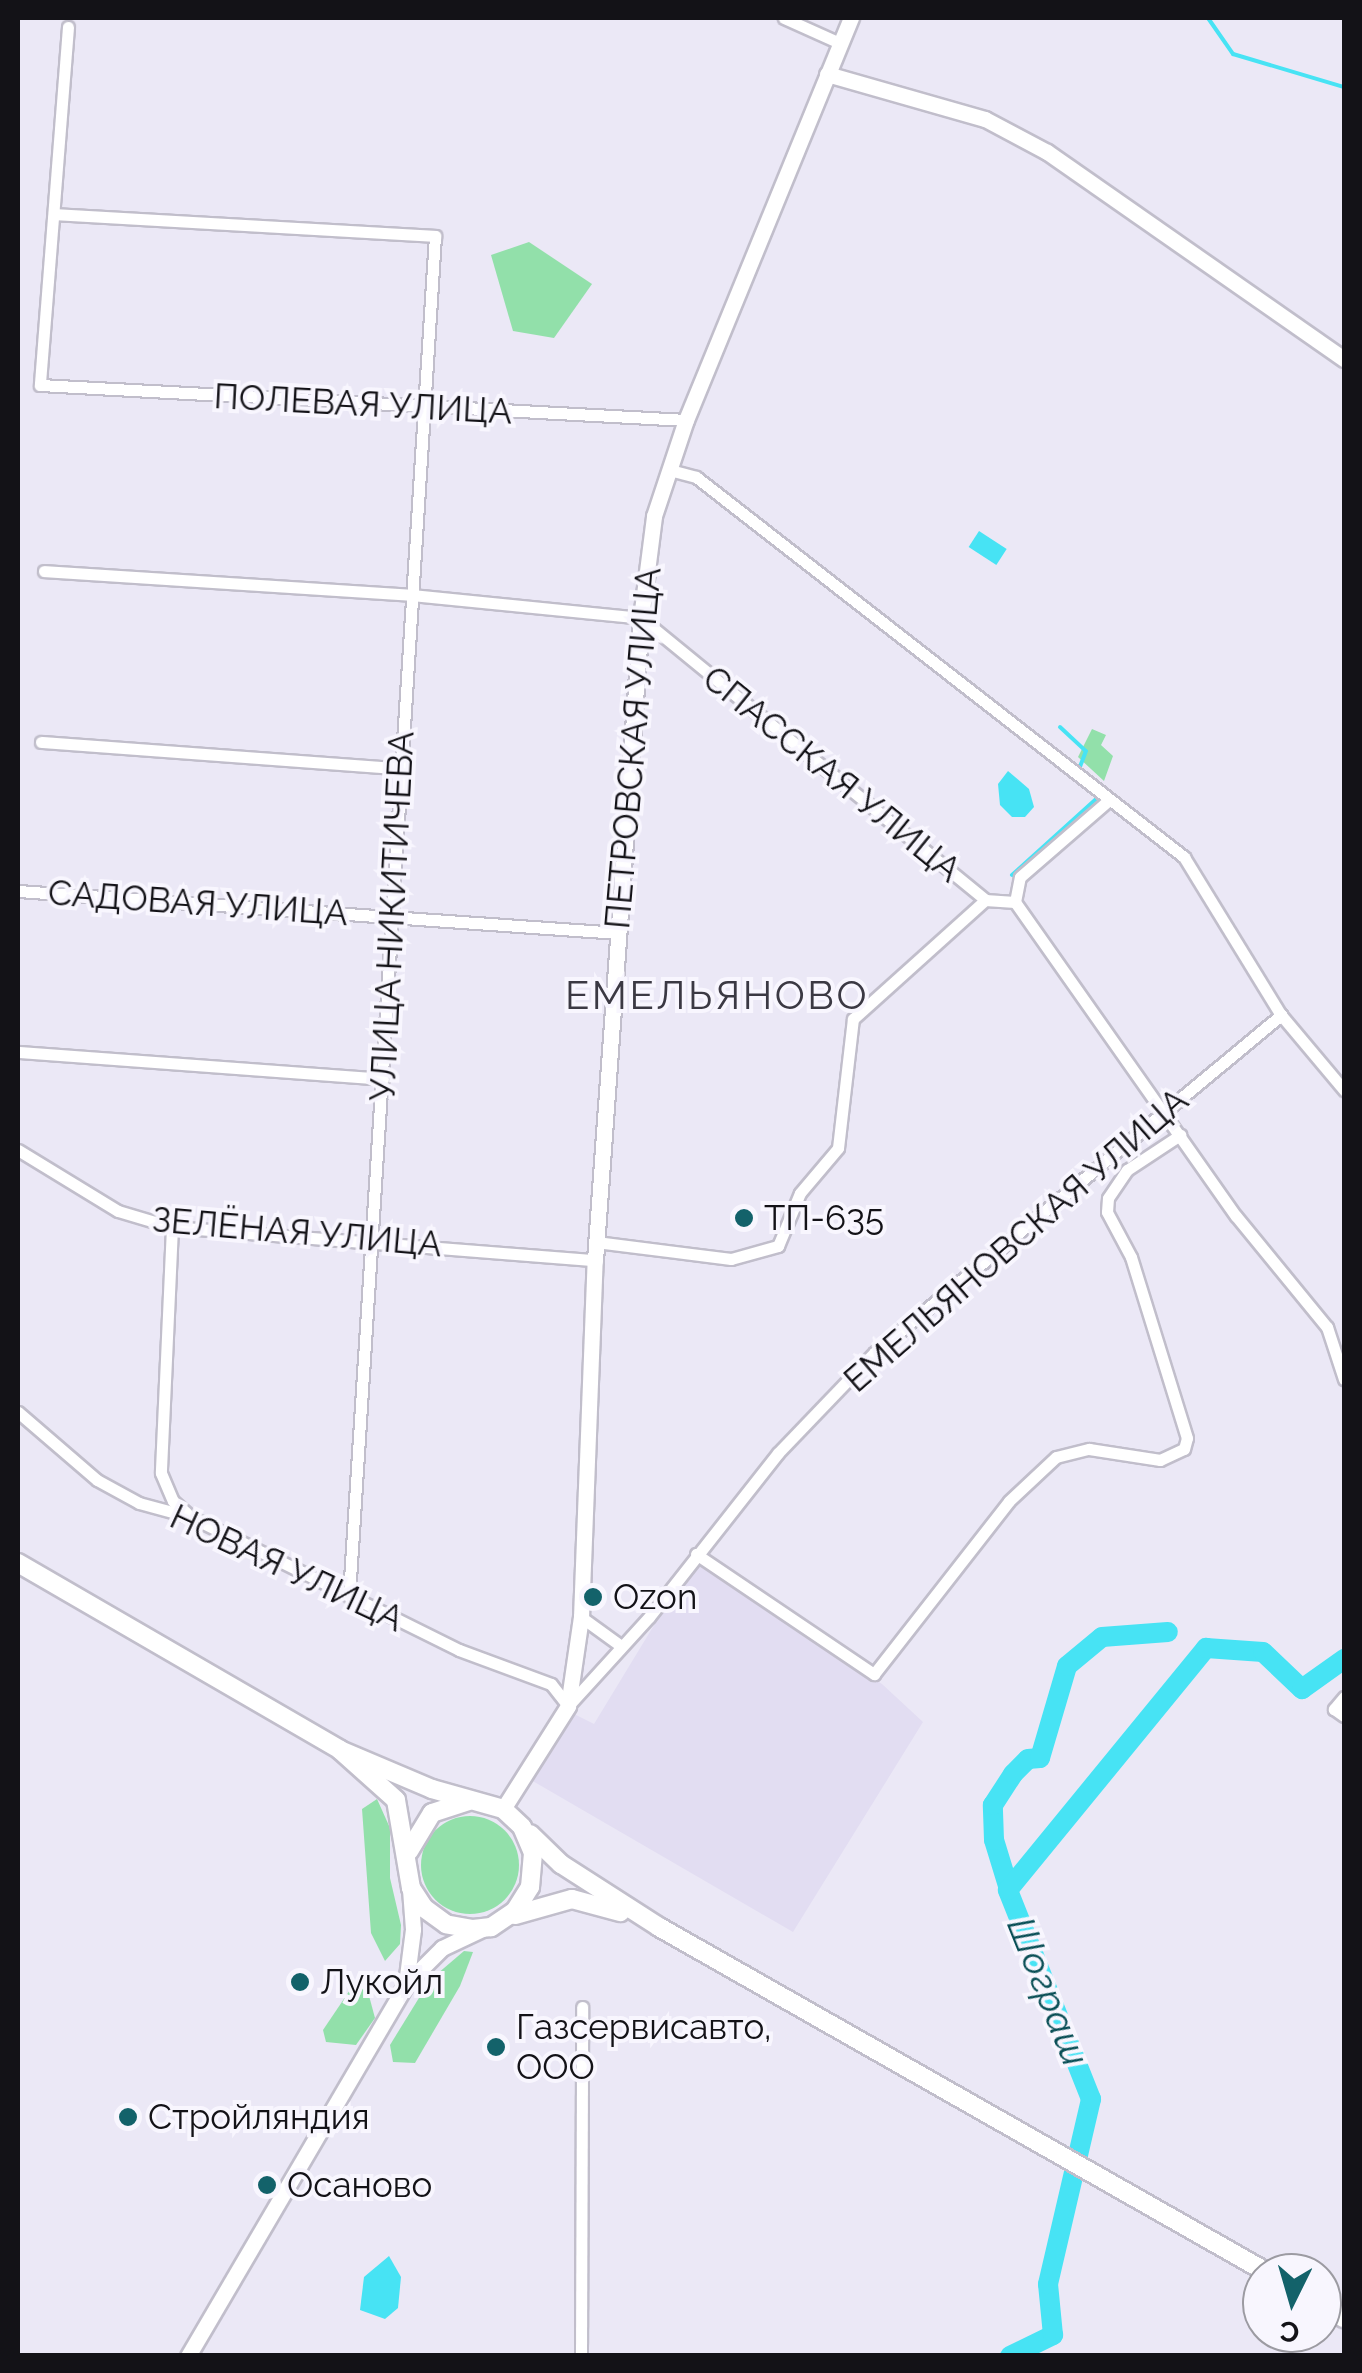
<!DOCTYPE html>
<meta charset="utf-8">
<style>
body{margin:0}
#map{position:relative;width:1362px;height:2373px;overflow:hidden;background:#ebe8f6;font-family:Raleway,sans-serif}
div>[style]{position:absolute}
[style*='--x']{left:calc(var(--x)*1px);top:calc(var(--y)*1px);width:calc(var(--w)*1px);rotate:calc(var(--a)*1deg)}
.built>*{inset:0;background:#e2ddf2}
.green>*{inset:0;background:#92e0aa}
.round{border-radius:50%}
.water>*{inset:0;background:#47e3f4;transform-origin:0 0}
.stream>*{height:4px;margin:-2px;padding:0 2px;transform-origin:2px;border-radius:2px;background:#47e3f4}
.river>*{height:20px;margin:-10px;padding:0 10px;transform-origin:10px;border-radius:10px;background:#47e3f4}
.roads{filter:drop-shadow(2px 0 #c1becb) drop-shadow(-2px 0 #c1becb) drop-shadow(0 2px #c1becb) drop-shadow(0 -2px #c1becb)}
.street>*{height:11px;margin:-5.5px;padding:0 5.5px;transform-origin:5.5px;border-radius:5.5px;background:#fff}
.secondary>*{height:15px;margin:-7.5px;padding:0 7.5px;transform-origin:7.5px;border-radius:7.5px;background:#fff}
.primary>*{height:18px;margin:-9px;padding:0 9px;transform-origin:9px;border-radius:9px;background:#fff}
.dots>*{width:28px;height:28px;translate:-50% -50%;box-sizing:border-box;border:5px solid #f8f6fe;border-radius:50%}
span{translate:-50% -50%;white-space:nowrap;text-align:center;line-height:1.15;-webkit-text-stroke:8px #f8f6fe;paint-order:stroke}
.street-label{font-size:35px;color:#131217}
.poi-label{font-size:35px;color:#131217}
.left{translate:0 -50%;text-align:left}
.water-label{font-size:38px;color:#084e55;font-style:italic}
.quarter-label{font-size:40px;color:#3b3943;letter-spacing:2.5px}
.frame{position:absolute;inset:0;border:20px solid #131217;pointer-events:none}
.north{position:absolute;left:1242px;top:2253px;width:100px;height:100px;box-sizing:border-box;background:#f8f6fe;border:2px solid #9c9ba2;border-radius:50%;rotate:185deg;font-size:28px;font-weight:700;line-height:40px;text-align:center;color:#131217}
.north::after{content:'';display:block;margin:auto;width:35px;height:45px;background:#13626a;clip-path:polygon(50% 0,100% 100%,50% 72%,0 100%)}
</style>
<div id="map">
<div class="built">
<div style="clip-path:polygon(693px 1561px,882px 1684px,923px 1722px,793px 1932px,531px 1780px,570px 1712px,594px 1724px)"></div>
</div>
<div class="green">
<div style="clip-path:polygon(529px 242px,592px 284px,554px 338px,513px 331px,491px 255px)"></div>
<div style="clip-path:polygon(1092px 729px,1106px 735px,1101px 745px,1113px 756px,1104px 781px,1078px 757px)"></div>
<div style="clip-path:polygon(377px 1799px,390px 1828px,390px 1878px,401px 1925px,400px 1944px,385px 1961px,371px 1933px,362px 1809px)"></div>
<div class="round" style="left:421px;top:1816px;width:98px;height:98px"></div>
<div style="clip-path:polygon(464px 1951px,473px 1952px,460px 1986px,415px 2063px,393px 2062px,390px 2045px,430px 1980px)"></div>
<div style="clip-path:polygon(354px 1984px,368px 1992px,375px 2018px,356px 2045px,326px 2042px,323px 2030px)"></div>
</div>
<div class="water">
<div style="left:979px;top:531px;width:33px;height:19px;rotate:33deg"></div>
<div style="clip-path:polygon(1008px 771px,1029px 789px,1034px 807px,1025px 817px,1012px 817px,1000px 805px,998px 784px)"></div>
<div style="clip-path:polygon(389px 2256px,401px 2277px,398px 2308px,385px 2319px,360px 2310px,364px 2277px)"></div>
</div>
<div class="stream">
<div style="--x:1208;--y:18;--w:44;--a:55.2"></div>
<div style="--x:1233;--y:54;--w:116;--a:16.6"></div>
<div style="--x:1060;--y:727;--w:35;--a:43"></div>
<div style="--x:1086;--y:751;--w:19;--a:111"></div>
<div style="--x:1012;--y:875;--w:113;--a:-42.1"></div>
</div>
<div class="river">
<div style="--x:1009;--y:1889;--w:51;--a:-107"></div>
<div style="--x:994;--y:1840;--w:35;--a:-92"></div>
<div style="--x:993;--y:1805;--w:37;--a:-57"></div>
<div style="--x:1013;--y:1774;--w:21;--a:-45"></div>
<div style="--x:1028;--y:1759;--w:12;--a:-5"></div>
<div style="--x:1040;--y:1758;--w:96;--a:-73.6"></div>
<div style="--x:1067;--y:1666;--w:45;--a:-39.6"></div>
<div style="--x:1102;--y:1637;--w:66;--a:-4.3"></div>
<div style="--x:1010;--y:2356;--w:48;--a:-26"></div>
<div style="--x:1053;--y:2335;--w:51;--a:-95.6"></div>
<div style="--x:1048;--y:2284;--w:190;--a:-76.9"></div>
<div style="--x:1091;--y:2099;--w:225;--a:-111.7"></div>
<div style="--x:1008;--y:1890;--w:313;--a:-50.7"></div>
<div style="--x:1206;--y:1648;--w:57;--a:4"></div>
<div style="--x:1263;--y:1652;--w:54;--a:43.5"></div>
<div style="--x:1302;--y:1689;--w:52;--a:-35.5"></div>
</div>
<div class="roads">
<div class="street">
<div style="--x:784;--y:18;--w:61;--a:24.1"></div>
<div style="--x:68;--y:27;--w:359;--a:94.5"></div>
<div style="--x:40;--y:385;--w:647;--a:3.1"></div>
<div style="--x:54;--y:214;--w:382;--a:3.3"></div>
<div style="--x:435;--y:236;--w:1363;--a:93.62"></div>
<div style="--x:670;--y:470;--w:27;--a:15"></div>
<div style="--x:696;--y:477;--w:619;--a:37.91"></div>
<div style="--x:1184;--y:857;--w:185;--a:58.5"></div>
<div style="--x:1281;--y:1015;--w:98;--a:50"></div>
<div style="--x:44;--y:571;--w:369;--a:3.7"></div>
<div style="--x:412;--y:595;--w:230;--a:5.7"></div>
<div style="--x:641;--y:618;--w:445;--a:39.3"></div>
<div style="--x:985;--y:900;--w:30;--a:4"></div>
<div style="--x:1015;--y:902;--w:384;--a:54.9"></div>
<div style="--x:1236;--y:1216;--w:144;--a:50.7"></div>
<div style="--x:1327;--y:1327;--w:55;--a:71.9"></div>
<div style="--x:41;--y:742;--w:359;--a:4.2"></div>
<div style="--x:18;--y:891;--w:601;--a:4"></div>
<div style="--x:1015;--y:902;--w:25;--a:-79"></div>
<div style="--x:1020;--y:877;--w:118;--a:-40.9"></div>
<div style="--x:18;--y:1052;--w:366;--a:4.2"></div>
<div style="--x:18;--y:1150;--w:117;--a:31.4"></div>
<div style="--x:118;--y:1211;--w:56;--a:16.5"></div>
<div style="--x:172;--y:1227;--w:424;--a:4.5"></div>
<div style="--x:172;--y:1227;--w:246;--a:92.6"></div>
<div style="--x:161;--y:1473;--w:30;--a:67"></div>
<div style="--x:173;--y:1501;--w:18;--a:41"></div>
<div style="--x:596;--y:1242;--w:136;--a:7.2"></div>
<div style="--x:731;--y:1259;--w:49;--a:-15.5"></div>
<div style="--x:778;--y:1246;--w:57;--a:-67.5"></div>
<div style="--x:800;--y:1193;--w:59;--a:-49.8"></div>
<div style="--x:838;--y:1148;--w:130;--a:-83.4"></div>
<div style="--x:853;--y:1019;--w:178;--a:-42"></div>
<div style="--x:18;--y:1412;--w:104;--a:40.7"></div>
<div style="--x:97;--y:1480;--w:48;--a:28.7"></div>
<div style="--x:139;--y:1503;--w:54;--a:15.1"></div>
<div style="--x:191;--y:1517;--w:299;--a:26.4"></div>
<div style="--x:459;--y:1650;--w:98;--a:20.3"></div>
<div style="--x:551;--y:1684;--w:28;--a:52"></div>
<div style="--x:568;--y:1706;--w:120;--a:-47.7"></div>
<div style="--x:649;--y:1617;--w:209;--a:-51.8"></div>
<div style="--x:778;--y:1453;--w:140;--a:-46.2"></div>
<div style="--x:875;--y:1352;--w:528;--a:-39.69"></div>
<div style="--x:696;--y:1554;--w:215;--a:34"></div>
<div style="--x:874;--y:1674;--w:219;--a:-52"></div>
<div style="--x:1009;--y:1501;--w:64;--a:-43.1"></div>
<div style="--x:1056;--y:1457;--w:34;--a:-14"></div>
<div style="--x:1089;--y:1449;--w:72;--a:8.8"></div>
<div style="--x:1160;--y:1460;--w:26;--a:-25"></div>
<div style="--x:1184;--y:1449;--w:11;--a:-75"></div>
<div style="--x:1187;--y:1438;--w:189;--a:-107.2"></div>
<div style="--x:1131;--y:1257;--w:51;--a:-118.1"></div>
<div style="--x:1107;--y:1212;--w:14;--a:-86"></div>
<div style="--x:1108;--y:1198;--w:34;--a:-56"></div>
<div style="--x:1127;--y:1170;--w:64;--a:-33.4"></div>
<div style="--x:581;--y:1617;--w:49;--a:35.9"></div>
<div style="--x:1344;--y:1697;--w:16;--a:130"></div>
<div style="--x:1334;--y:1709;--w:12;--a:35"></div>
<div style="--x:581;--y:2356;--w:349;--a:-89.8"></div>
</div>
<div class="secondary">
<div style="--x:827;--y:74;--w:164;--a:15.9"></div>
<div style="--x:985;--y:119;--w:70;--a:28"></div>
<div style="--x:1047;--y:152;--w:362;--a:34.9"></div>
<div style="--x:503;--y:1809;--w:122;--a:-57.7"></div>
<div style="--x:568;--y:1706;--w:90;--a:-81.7"></div>
<div style="--x:581;--y:1617;--w:357;--a:-87.8"></div>
<div style="--x:595;--y:1260;--w:644;--a:-85.9"></div>
<div style="--x:641;--y:618;--w:103;--a:-82.7"></div>
<div style="--x:654;--y:516;--w:101;--a:-71.6"></div>
<div style="--x:686;--y:420;--w:435;--a:-67.7"></div>
<div style="--x:406;--y:1984;--w:55;--a:-82.7"></div>
<div style="--x:413;--y:1929;--w:40;--a:-94.3"></div>
<div style="--x:188;--y:2356;--w:431;--a:-59.6"></div>
<div style="--x:406;--y:1984;--w:51;--a:-45"></div>
<div style="--x:442;--y:1948;--w:44;--a:-25.4"></div>
</div>
<div class="primary">
<div style="--x:18;--y:1563;--w:372;--a:30.1"></div>
<div style="--x:340;--y:1750;--w:100;--a:23"></div>
<div style="--x:432;--y:1789;--w:74;--a:15.7"></div>
<div style="--x:503;--y:1809;--w:26;--a:43"></div>
<div style="--x:522;--y:1827;--w:28;--a:67"></div>
<div style="--x:533;--y:1853;--w:34;--a:95"></div>
<div style="--x:530;--y:1887;--w:28;--a:122"></div>
<div style="--x:515;--y:1911;--w:29;--a:146"></div>
<div style="--x:491;--y:1927;--w:18;--a:174"></div>
<div style="--x:473;--y:1929;--w:27;--a:-170"></div>
<div style="--x:446;--y:1924;--w:27;--a:-144"></div>
<div style="--x:424;--y:1908;--w:24;--a:-123"></div>
<div style="--x:411;--y:1888;--w:89;--a:-99.7"></div>
<div style="--x:396;--y:1800;--w:75;--a:-138.2"></div>
<div style="--x:530;--y:1834;--w:43;--a:44.1"></div>
<div style="--x:561;--y:1864;--w:117;--a:32.7"></div>
<div style="--x:659;--y:1927;--w:700;--a:29.6"></div>
<div style="--x:409;--y:1851;--w:44;--a:-58.8"></div>
<div style="--x:432;--y:1813;--w:38;--a:-18"></div>
<div style="--x:515;--y:1915;--w:59;--a:-15.7"></div>
<div style="--x:572;--y:1899;--w:50;--a:15.2"></div>
<div style="--x:1322;--y:2305;--w:26;--a:31"></div>
</div>
</div>
<div class="dots">
<div style="left:744px;top:1218px;background:#13626a"></div>
<div style="left:593px;top:1597px;background:#13626a"></div>
<div style="left:300px;top:1982px;background:#13626a"></div>
<div style="left:496px;top:2047px;background:#13626a"></div>
<div style="left:128px;top:2117px;background:#13626a"></div>
<div style="left:267px;top:2185px;background:#13626a"></div>
</div>
<div class="street-label">
<span style="left:363px;top:404px;rotate:3deg">ПОЛЕВАЯ УЛИЦА</span>
<span style="left:633px;top:748px;rotate:-85deg">ПЕТРОВСКАЯ УЛИЦА</span>
<span style="left:832px;top:774px;rotate:39deg">СПАССКАЯ УЛИЦА</span>
<span style="left:198px;top:903px;rotate:4deg">САДОВАЯ УЛИЦА</span>
<span style="left:392px;top:916px;rotate:-87deg">УЛИЦА НИКИТИЧЕВА</span>
<span style="left:297px;top:1232px;rotate:5deg">ЗЕЛЁНАЯ УЛИЦА</span>
<span style="left:1016px;top:1240px;rotate:-41deg">ЕМЕЛЬЯНОВСКАЯ УЛИЦА</span>
<span style="left:287px;top:1568px;rotate:25deg">НОВАЯ УЛИЦА</span>
</div>
<div class="poi-label">
<span class="left" style="left:764px;top:1218px">ТП-635</span>
<span class="left" style="left:613px;top:1597px">Ozon</span>
<span class="left" style="left:320px;top:1982px">Лукойл</span>
<span class="left" style="left:516px;top:2047px">Газсервисавто,<br>ООО</span>
<span class="left" style="left:148px;top:2117px">Стройляндия</span>
<span class="left" style="left:287px;top:2185px">Осаново</span>
</div>
<div class="water-label">
<span style="left:1048px;top:1991px;rotate:68deg">Шограш</span>
</div>
<div class="quarter-label">
<span style="left:717px;top:995px">ЕМЕЛЬЯНОВО</span>
</div>
<div class="frame"></div>
<div class="north">С</div>
</div>
